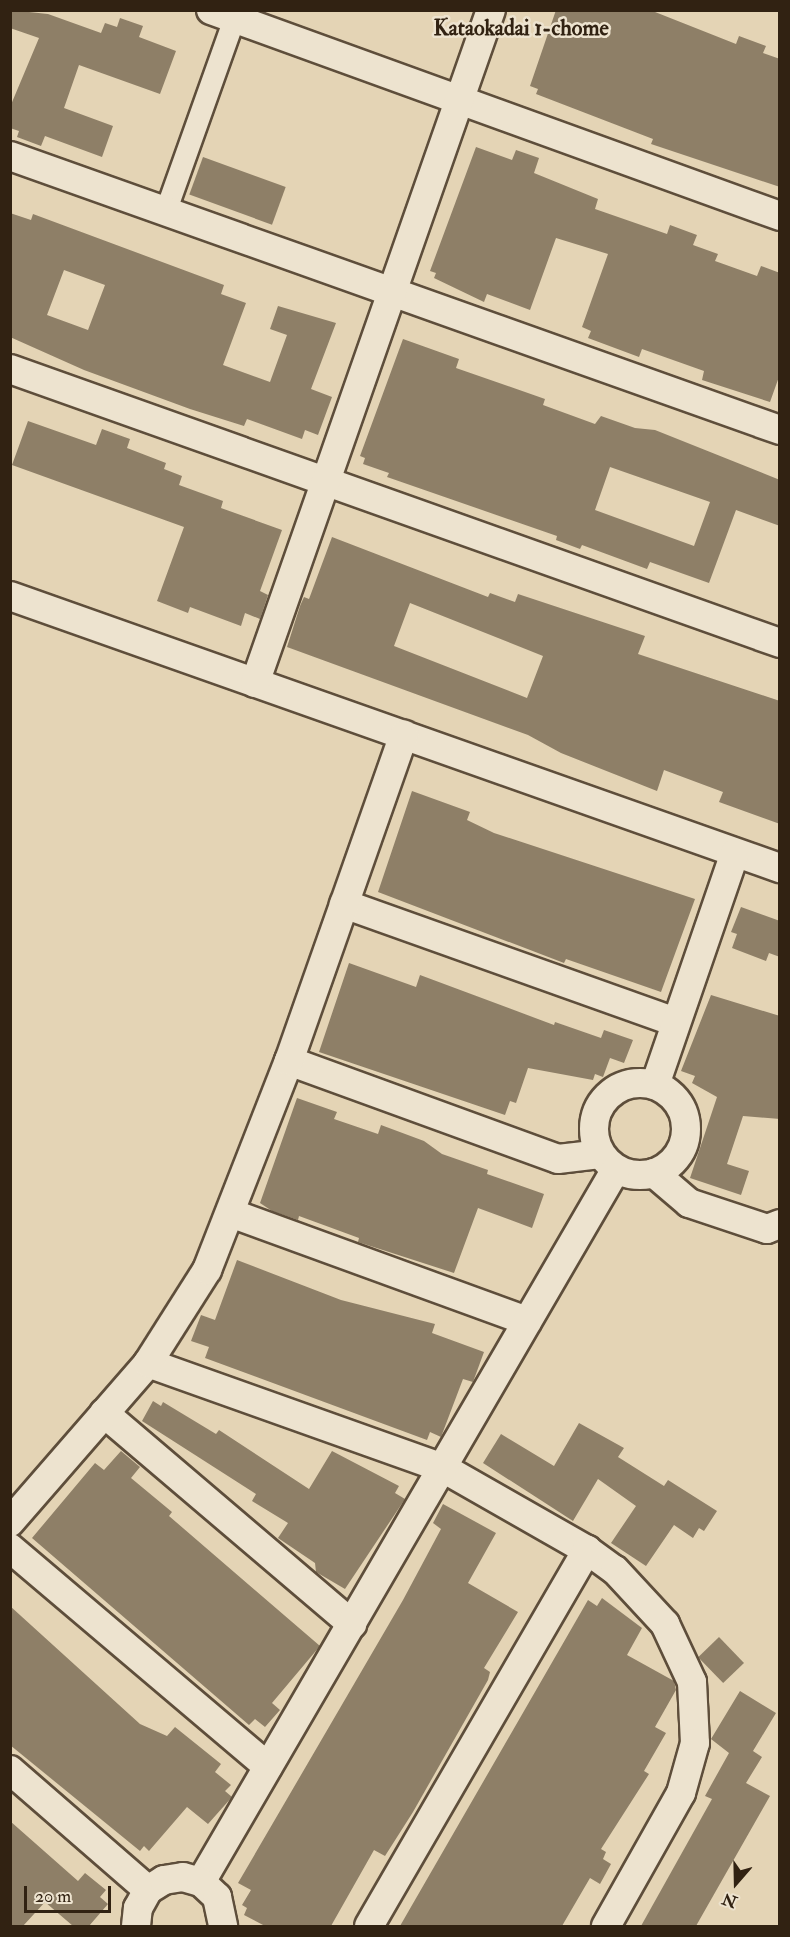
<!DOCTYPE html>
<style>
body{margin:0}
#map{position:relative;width:790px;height:1937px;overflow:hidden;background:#e4d4b5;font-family:"IM FELL Double Pica",serif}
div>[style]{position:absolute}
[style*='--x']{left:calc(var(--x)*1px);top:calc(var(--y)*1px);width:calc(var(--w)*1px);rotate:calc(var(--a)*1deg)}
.building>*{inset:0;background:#8e7f67;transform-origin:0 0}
.roads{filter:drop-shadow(2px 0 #5e4e3b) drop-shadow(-2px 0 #5e4e3b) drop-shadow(0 2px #5e4e3b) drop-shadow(0 -2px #5e4e3b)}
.pedestrian>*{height:21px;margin:-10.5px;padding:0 10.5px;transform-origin:10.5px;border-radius:10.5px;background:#ede3cf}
.minor>*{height:28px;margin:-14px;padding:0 14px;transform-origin:14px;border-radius:14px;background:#ede3cf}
.minor>.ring{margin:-14px;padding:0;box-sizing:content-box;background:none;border:28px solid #ede3cf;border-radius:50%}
span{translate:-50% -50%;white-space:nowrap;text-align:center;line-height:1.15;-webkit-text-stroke:5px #ede3cf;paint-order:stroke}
.neighbourhood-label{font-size:22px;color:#312212;font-weight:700}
.frame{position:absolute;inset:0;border:12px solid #312212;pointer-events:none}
.north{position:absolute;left:706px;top:1853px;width:60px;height:60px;-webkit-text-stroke:4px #ede3cf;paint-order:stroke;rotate:200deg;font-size:16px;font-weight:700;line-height:24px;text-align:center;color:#312212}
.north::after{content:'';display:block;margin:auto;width:21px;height:27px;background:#312212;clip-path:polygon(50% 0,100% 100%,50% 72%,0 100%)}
.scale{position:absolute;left:24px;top:1886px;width:87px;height:27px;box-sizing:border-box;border:3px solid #312212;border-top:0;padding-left:8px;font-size:18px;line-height:21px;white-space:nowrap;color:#312212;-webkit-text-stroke:4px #ede3cf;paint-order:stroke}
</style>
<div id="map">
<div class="building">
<div style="clip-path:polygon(10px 10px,48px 14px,101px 33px,105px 23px,117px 27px,120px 18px,143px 26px,139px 37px,176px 51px,160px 94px,79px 65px,64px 108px,113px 126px,102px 157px,45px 136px,41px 146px,17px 137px,19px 131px,10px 128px,10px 107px,39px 38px,10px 28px)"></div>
<div style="clip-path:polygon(556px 10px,650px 10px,736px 44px,739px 36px,766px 46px,763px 53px,780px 59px,780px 187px,651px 144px,653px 139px,536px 94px,538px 89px,530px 86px)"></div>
<div style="clip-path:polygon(476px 147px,512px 160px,516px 150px,539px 158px,534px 173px,598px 199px,595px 209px,667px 234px,670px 225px,697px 235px,693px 245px,718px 254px,715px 261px,757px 276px,761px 266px,780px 273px,780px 374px,770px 402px,702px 380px,704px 371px,642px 349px,639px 357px,588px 338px,591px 331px,582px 327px,608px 254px,556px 238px,530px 310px,487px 294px,484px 302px,434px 278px,436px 273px,430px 271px)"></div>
<div style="left:203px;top:157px;width:88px;height:40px;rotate:20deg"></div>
<div style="clip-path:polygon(evenodd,10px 213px,31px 220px,33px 214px,224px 285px,221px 294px,246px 303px,223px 365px,270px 382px,287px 335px,270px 329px,278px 306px,336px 323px,311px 389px,332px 397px,318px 435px,305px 430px,302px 439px,247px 419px,244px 426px,190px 409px,84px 370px,10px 337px,10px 213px,64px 270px,105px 285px,88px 330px,47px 315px,64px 270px)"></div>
<div style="clip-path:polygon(evenodd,403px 339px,459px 359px,456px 368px,545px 399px,543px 405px,595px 424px,601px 416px,635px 428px,655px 430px,780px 480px,780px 526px,736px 510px,709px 583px,650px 562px,647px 569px,582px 545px,580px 549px,556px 540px,557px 536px,387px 477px,389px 473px,363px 464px,365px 458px,360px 456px,403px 339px,610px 467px,710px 502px,694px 546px,595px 510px,610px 467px)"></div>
<div style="clip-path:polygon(28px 421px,96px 445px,102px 429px,130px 439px,127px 448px,166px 463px,164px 469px,182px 476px,179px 485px,223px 501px,221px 508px,282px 530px,260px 591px,268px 595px,260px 619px,245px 613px,241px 626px,190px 607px,188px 613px,157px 601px,184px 527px,12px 465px)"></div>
<div style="clip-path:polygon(evenodd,332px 537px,488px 597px,490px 593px,515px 602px,518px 594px,645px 636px,638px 654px,780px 701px,780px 824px,719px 802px,723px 792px,664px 770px,657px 791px,561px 753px,528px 735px,287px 647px,300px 606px,304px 597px,309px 599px,332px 537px,410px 603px,543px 656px,527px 698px,394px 646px,410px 603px)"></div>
<div style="clip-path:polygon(412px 791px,470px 812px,467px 820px,494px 833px,695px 899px,661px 992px,566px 959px,564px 963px,378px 892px)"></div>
<div style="clip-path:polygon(741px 907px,780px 921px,780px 957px,769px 953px,766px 961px,732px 948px,737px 934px,731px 932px)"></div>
<div style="clip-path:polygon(349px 963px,416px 987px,420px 975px,554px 1025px,555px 1022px,601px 1038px,604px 1030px,633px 1040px,624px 1063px,610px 1058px,603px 1077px,595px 1074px,593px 1080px,528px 1068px,516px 1103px,510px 1101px,505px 1115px,319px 1052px)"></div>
<div style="clip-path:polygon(711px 995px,780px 1016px,780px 1119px,743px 1116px,727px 1164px,749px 1171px,741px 1195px,690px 1178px,717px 1097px,692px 1083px,695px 1076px,681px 1071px)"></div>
<div style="clip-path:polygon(297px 1098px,337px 1112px,334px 1119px,378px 1134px,381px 1125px,424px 1141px,442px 1154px,488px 1170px,487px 1174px,544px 1194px,532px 1228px,478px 1208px,454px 1273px,358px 1242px,359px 1238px,299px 1216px,298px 1220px,272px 1211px,260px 1203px)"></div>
<div style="clip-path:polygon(237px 1260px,341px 1300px,435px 1324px,432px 1333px,484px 1352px,473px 1382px,463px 1379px,441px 1437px,430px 1432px,427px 1440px,205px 1358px,209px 1347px,191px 1341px,201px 1315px,215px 1320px)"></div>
<div style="clip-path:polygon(153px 1401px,161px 1406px,163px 1402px,216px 1434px,219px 1430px,309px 1489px,332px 1451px,399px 1486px,395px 1493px,405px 1499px,345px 1589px,316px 1572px,315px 1563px,278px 1538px,288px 1523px,252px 1501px,256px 1494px,142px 1421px)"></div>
<div style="clip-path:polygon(579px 1423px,624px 1448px,618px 1457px,664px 1486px,668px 1480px,717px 1511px,704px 1531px,699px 1528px,693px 1538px,674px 1525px,646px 1566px,611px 1543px,636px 1506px,598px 1479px,573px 1521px,483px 1463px,501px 1434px,554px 1466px)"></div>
<div style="clip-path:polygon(121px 1451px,140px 1467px,131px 1478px,172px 1512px,169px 1516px,320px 1646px,272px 1703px,280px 1710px,265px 1727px,255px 1719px,249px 1725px,32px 1538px,95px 1463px,104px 1470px)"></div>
<div style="clip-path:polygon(443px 1504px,496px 1533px,468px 1583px,518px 1612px,484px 1668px,490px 1672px,488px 1680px,413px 1812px,385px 1856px,374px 1850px,331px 1926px,265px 1926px,244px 1915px,247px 1908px,242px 1905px,251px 1890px,238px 1883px,403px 1600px,441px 1529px,433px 1523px)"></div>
<div style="clip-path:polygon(602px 1598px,642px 1628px,627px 1655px,674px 1681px,676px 1690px,655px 1727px,666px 1733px,644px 1771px,649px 1774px,601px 1849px,606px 1852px,603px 1859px,611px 1864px,600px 1884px,590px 1878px,562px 1926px,400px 1926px,588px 1600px,597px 1606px)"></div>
<div style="clip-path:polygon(10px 1606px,140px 1724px,167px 1736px,175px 1727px,221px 1764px,215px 1772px,231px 1785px,225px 1791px,232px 1797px,208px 1824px,187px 1807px,149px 1851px,144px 1846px,140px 1851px,10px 1745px)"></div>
<div style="left:719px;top:1637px;width:36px;height:29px;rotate:46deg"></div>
<div style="clip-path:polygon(740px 1691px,776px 1713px,753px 1751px,762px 1757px,746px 1783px,770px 1796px,696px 1926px,641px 1926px,712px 1799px,705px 1796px,729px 1753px,711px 1739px)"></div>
<div style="clip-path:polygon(10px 1821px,78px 1881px,85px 1873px,106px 1890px,100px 1897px,108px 1904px,89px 1926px,73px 1926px,45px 1902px,23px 1926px,10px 1926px)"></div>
</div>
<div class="roads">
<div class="pedestrian">
<div style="--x:165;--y:212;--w:206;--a:-70.4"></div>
</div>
<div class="minor">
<div style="--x:211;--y:10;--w:605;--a:19.9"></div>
<div style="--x:10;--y:156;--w:817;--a:19.59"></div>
<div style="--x:10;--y:369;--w:817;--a:19.59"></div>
<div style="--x:10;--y:596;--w:817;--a:19.46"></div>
<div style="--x:255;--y:683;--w:713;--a:-70.68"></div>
<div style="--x:344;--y:904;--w:351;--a:19.6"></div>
<div style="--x:289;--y:1061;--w:286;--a:20"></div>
<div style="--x:558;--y:1159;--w:42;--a:-6.8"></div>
<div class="ring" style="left:594px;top:1083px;width:64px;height:64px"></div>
<div style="--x:655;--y:1085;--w:245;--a:-71"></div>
<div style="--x:654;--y:1173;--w:46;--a:40.6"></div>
<div style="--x:689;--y:1203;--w:82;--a:18.4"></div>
<div style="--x:767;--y:1229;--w:14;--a:-21"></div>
<div style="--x:233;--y:1214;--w:313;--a:20"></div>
<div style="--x:148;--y:1363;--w:313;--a:19.6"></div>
<div style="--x:443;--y:1468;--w:166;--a:29.7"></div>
<div style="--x:587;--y:1550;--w:34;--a:36"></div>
<div style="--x:615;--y:1570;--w:74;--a:47.2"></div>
<div style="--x:665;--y:1624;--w:64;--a:65"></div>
<div style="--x:692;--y:1682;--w:61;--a:87.2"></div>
<div style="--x:695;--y:1743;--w:52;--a:105.6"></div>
<div style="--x:681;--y:1793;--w:153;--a:119.4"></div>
<div style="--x:104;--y:1413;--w:326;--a:40.4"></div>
<div style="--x:10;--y:1522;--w:211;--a:-49"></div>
<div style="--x:148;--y:1363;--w:110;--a:-57.6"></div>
<div style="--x:207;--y:1270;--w:225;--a:-68.6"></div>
<div style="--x:289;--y:1061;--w:346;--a:-70.6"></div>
<div style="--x:10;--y:1548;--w:338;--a:40.3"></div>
<div style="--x:10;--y:1770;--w:183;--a:41"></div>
<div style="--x:201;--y:1882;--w:825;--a:-59.8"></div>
<div style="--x:136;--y:1926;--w:18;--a:-84"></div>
<div style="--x:138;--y:1908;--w:21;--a:-61"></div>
<div style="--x:148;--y:1890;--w:19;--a:-32"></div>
<div style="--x:164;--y:1880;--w:19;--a:-9"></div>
<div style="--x:183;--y:1877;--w:19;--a:16"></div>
<div style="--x:201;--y:1882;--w:22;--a:43"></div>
<div style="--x:217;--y:1897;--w:30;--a:78"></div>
<div style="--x:369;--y:1926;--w:435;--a:-59.9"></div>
</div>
</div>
<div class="neighbourhood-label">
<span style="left:521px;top:29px">Kataokadai 1-chome</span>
</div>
<div class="frame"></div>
<div class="north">N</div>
<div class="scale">20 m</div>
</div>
